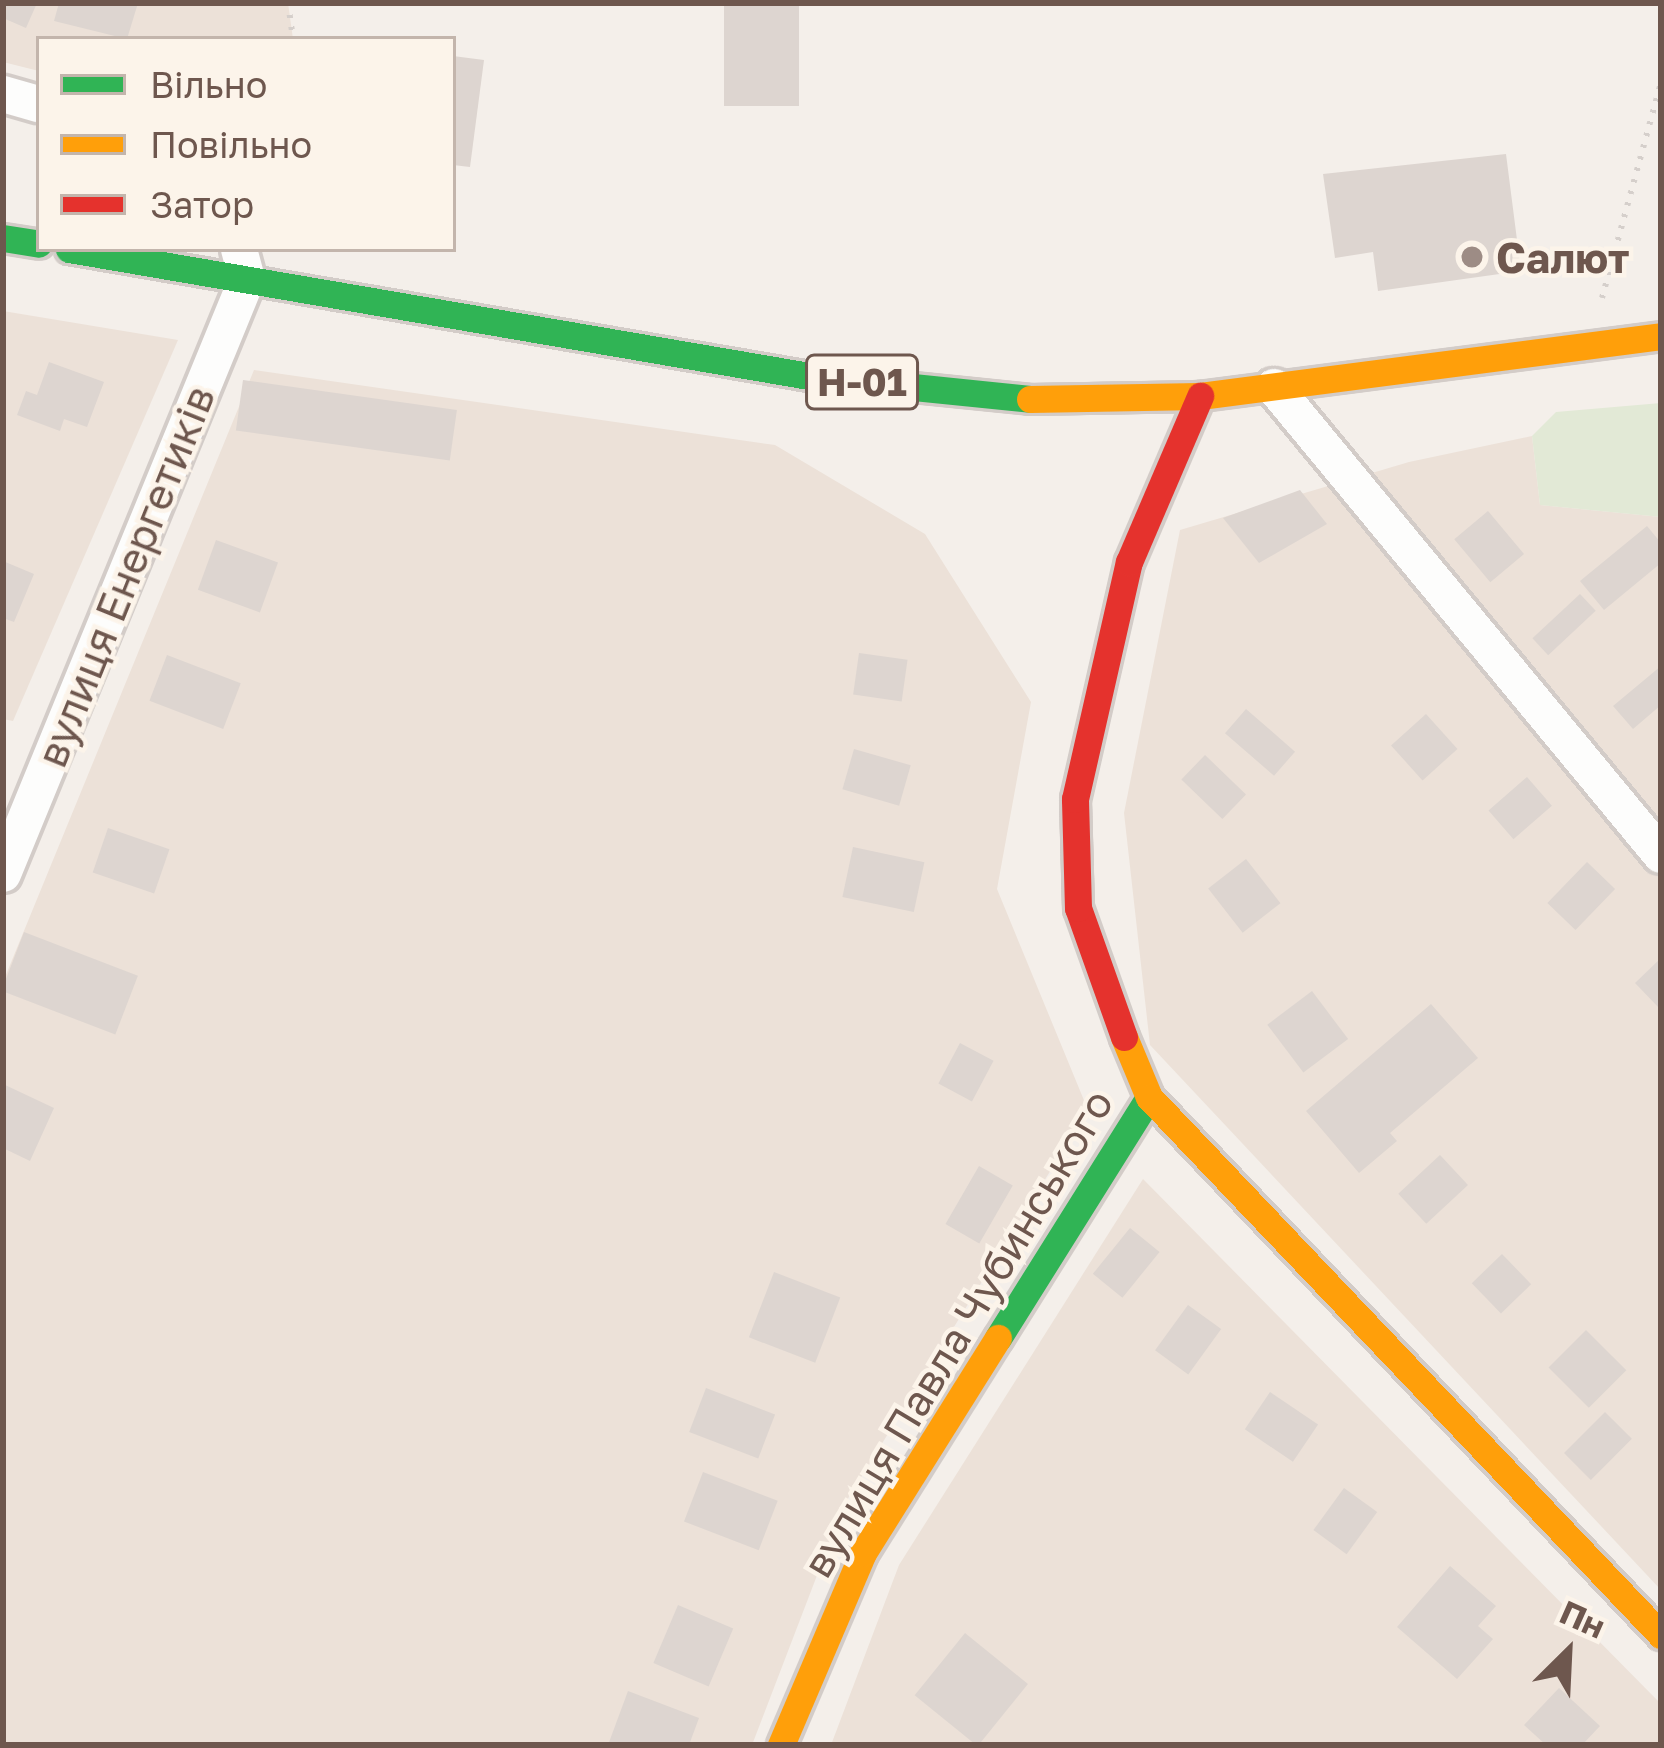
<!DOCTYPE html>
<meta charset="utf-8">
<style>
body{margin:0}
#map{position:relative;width:1664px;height:1748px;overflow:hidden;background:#f4efea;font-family:"Golos Text",sans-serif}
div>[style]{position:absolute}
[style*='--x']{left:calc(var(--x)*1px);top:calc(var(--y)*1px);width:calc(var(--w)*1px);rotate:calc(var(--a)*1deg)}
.residential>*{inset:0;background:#ece1d8}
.green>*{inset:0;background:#e2e9d6}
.building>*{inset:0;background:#ddd5d0;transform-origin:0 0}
.path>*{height:6px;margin-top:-3px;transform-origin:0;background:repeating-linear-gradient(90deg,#d5cfcb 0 3px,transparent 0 12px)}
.roads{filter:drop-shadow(3px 0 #d3ccc8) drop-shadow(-3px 0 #d3ccc8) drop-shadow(0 3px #d3ccc8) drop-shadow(0 -3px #d3ccc8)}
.street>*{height:36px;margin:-18px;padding:0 18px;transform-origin:18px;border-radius:18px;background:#fdfdfc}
.fast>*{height:27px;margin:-13.5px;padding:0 13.5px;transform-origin:13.5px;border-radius:13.5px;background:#30b455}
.slow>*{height:27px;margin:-13.5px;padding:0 13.5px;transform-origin:13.5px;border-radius:13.5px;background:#ff9f0a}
.jam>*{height:27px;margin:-13.5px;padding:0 13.5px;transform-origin:13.5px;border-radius:13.5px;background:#e5322d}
.dots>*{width:33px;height:33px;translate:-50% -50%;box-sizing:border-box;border:6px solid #fcf4ea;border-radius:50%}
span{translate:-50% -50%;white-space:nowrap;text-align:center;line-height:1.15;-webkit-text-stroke:9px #fcf4ea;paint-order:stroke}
.shield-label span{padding:3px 9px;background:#fcf4ea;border:3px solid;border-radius:9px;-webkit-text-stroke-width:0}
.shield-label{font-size:39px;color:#6e574e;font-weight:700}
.poi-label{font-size:42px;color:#6e574e;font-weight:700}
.left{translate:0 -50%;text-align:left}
.street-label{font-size:42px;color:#6e574e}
.frame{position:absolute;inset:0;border:6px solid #6e574e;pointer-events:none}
.legend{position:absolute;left:36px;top:36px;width:420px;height:216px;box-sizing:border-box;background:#fcf4ea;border:3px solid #c3b5ac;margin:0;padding:15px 21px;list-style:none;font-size:36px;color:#6e574e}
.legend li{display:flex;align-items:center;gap:24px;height:60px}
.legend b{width:60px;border:3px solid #c3b5ac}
.north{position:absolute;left:1508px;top:1592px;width:120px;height:120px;-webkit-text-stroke:9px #fcf4ea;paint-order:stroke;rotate:24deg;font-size:33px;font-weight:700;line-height:48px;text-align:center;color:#6e574e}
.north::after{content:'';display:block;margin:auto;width:42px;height:54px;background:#6e574e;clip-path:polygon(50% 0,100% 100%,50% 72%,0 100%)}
</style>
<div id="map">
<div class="residential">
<div style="clip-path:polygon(3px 3px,288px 3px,293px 39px,39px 39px,39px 71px,3px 62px)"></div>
<div style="clip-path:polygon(3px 311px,178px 340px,13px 721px,3px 719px)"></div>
<div style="clip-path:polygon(254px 370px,775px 445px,925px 534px,1031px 702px,997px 889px,1088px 1110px,844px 1505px,752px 1745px,3px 1745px,3px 982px)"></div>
<div style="clip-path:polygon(1532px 436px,1540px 505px,1661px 517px,1661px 1590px,1150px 1045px,1124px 813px,1180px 530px,1409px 462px)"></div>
<div style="clip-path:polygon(1143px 1179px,1661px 1704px,1661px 1745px,831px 1745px,899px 1565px)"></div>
</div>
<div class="green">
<div style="clip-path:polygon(1661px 403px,1661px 517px,1540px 505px,1532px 436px,1556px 412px)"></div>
</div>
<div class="building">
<div style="clip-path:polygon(3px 3px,37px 3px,26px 28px,3px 18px)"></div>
<div style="clip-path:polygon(59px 3px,138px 3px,127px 39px,54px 21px)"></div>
<div style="left:724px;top:3px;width:75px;height:103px"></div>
<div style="clip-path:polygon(453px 56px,484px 60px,470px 167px,453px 165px)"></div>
<div style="clip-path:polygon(1506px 154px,1521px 271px,1378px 291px,1373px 252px,1335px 258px,1323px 174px)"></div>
<div style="clip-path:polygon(49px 362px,104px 382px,87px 427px,64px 419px,60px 431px,17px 415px,26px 391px,37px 395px)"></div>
<div style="left:243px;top:380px;width:216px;height:51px;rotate:8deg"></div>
<div style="clip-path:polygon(1300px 490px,1327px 524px,1259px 563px,1223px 518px)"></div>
<div style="left:1488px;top:511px;width:56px;height:44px;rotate:50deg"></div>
<div style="clip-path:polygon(1647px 526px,1661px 543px,1661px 563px,1604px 610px,1580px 581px)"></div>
<div style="left:216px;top:540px;width:66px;height:53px;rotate:20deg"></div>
<div style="clip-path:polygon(3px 561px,34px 574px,14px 622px,3px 618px)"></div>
<div style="left:1580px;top:594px;width:23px;height:65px;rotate:47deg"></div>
<div style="left:859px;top:653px;width:49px;height:42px;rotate:8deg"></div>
<div style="left:167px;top:655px;width:79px;height:49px;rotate:21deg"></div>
<div style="clip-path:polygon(1661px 666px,1661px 705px,1633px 729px,1613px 706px)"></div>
<div style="left:1246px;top:709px;width:65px;height:32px;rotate:41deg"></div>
<div style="left:1426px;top:714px;width:47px;height:47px;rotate:48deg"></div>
<div style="left:854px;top:749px;width:59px;height:42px;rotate:16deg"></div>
<div style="left:1205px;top:755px;width:57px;height:34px;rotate:44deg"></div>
<div style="left:1527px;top:777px;width:38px;height:51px;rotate:49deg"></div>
<div style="left:108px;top:828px;width:65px;height:47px;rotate:19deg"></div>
<div style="left:853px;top:847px;width:73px;height:51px;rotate:12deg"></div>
<div style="left:1246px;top:859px;width:56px;height:48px;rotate:52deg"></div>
<div style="left:1587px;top:862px;width:39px;height:57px;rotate:44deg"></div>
<div style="left:24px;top:932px;width:122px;height:63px;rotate:21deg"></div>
<div style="clip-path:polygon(1661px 958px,1661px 1010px,1635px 983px)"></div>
<div style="left:1312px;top:991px;width:60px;height:56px;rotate:53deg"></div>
<div style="clip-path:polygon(1431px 1004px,1478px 1058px,1390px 1133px,1397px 1141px,1359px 1173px,1306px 1111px)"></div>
<div style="left:960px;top:1043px;width:38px;height:46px;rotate:28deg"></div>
<div style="clip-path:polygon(3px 1084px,54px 1108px,30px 1161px,3px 1148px)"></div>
<div style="left:1440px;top:1155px;width:41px;height:57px;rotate:47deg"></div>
<div style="left:979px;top:1166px;width:39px;height:67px;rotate:30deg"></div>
<div style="left:1130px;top:1228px;width:38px;height:59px;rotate:39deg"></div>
<div style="left:1502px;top:1254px;width:42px;height:42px;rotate:46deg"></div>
<div style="left:774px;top:1272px;width:71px;height:70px;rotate:21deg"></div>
<div style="left:1188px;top:1305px;width:41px;height:56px;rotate:36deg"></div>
<div style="left:1586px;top:1330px;width:57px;height:53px;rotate:45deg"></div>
<div style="left:706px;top:1388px;width:74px;height:47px;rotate:21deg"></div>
<div style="left:1270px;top:1392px;width:58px;height:45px;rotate:34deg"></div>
<div style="left:1605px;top:1412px;width:38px;height:58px;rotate:45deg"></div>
<div style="left:703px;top:1472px;width:80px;height:53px;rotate:21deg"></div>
<div style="left:1344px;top:1488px;width:41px;height:52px;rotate:36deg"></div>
<div style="clip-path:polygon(1450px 1566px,1496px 1606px,1478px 1626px,1493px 1639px,1457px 1679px,1397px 1627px)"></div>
<div style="left:678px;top:1605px;width:60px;height:63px;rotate:23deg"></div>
<div style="left:965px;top:1633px;width:81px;height:80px;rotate:39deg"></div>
<div style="clip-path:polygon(1559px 1688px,1600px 1726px,1582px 1745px,1546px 1745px,1524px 1725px)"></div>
<div style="clip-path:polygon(628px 1691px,699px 1718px,689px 1745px,608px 1745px)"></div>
</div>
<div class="path">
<div style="--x:288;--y:3;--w:36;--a:82"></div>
<div style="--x:1602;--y:298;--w:224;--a:-74.7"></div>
</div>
<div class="roads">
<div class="street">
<div style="--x:3;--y:94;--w:37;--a:16"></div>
<div style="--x:1274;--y:387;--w:607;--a:50.41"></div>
<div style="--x:3;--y:874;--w:643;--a:-67.7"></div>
<div style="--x:247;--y:279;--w:31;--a:-105"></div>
</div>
<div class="fast">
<div style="--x:3;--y:238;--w:36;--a:9"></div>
<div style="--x:69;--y:249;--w:757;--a:9.74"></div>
<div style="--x:815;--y:377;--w:216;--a:5.8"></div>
<div style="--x:998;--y:1338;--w:284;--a:-57.9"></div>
</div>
<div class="slow">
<div style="--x:1030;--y:399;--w:170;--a:-1"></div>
<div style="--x:1200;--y:396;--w:465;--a:-7.4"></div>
<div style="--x:1124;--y:1037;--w:65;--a:67.4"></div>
<div style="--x:1149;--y:1097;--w:743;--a:46.42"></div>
<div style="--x:781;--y:1745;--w:209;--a:-66.9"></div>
<div style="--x:863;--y:1553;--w:254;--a:-57.9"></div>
</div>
<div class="jam">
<div style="--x:1124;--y:1037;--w:137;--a:-109.6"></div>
<div style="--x:1078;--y:908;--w:109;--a:-91.6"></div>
<div style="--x:1075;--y:799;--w:243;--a:-77.2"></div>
<div style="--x:1129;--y:562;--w:181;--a:-66.8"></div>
</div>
</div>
<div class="dots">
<div style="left:1472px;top:257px;background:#9d8c85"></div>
</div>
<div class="shield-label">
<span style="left:862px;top:382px">Н-01</span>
</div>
<div class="poi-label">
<span class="left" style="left:1496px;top:257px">Салют</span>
</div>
<div class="street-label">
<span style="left:125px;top:576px;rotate:-68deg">вулиця Енергетиків</span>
<span style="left:957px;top:1333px;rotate:-59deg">вулиця Павла Чубинського</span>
</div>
<div class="frame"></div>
<ul class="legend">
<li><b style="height:15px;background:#30b455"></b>Вільно</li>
<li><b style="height:15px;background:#ff9f0a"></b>Повільно</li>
<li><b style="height:15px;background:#e5322d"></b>Затор</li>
</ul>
<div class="north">Пн</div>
</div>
